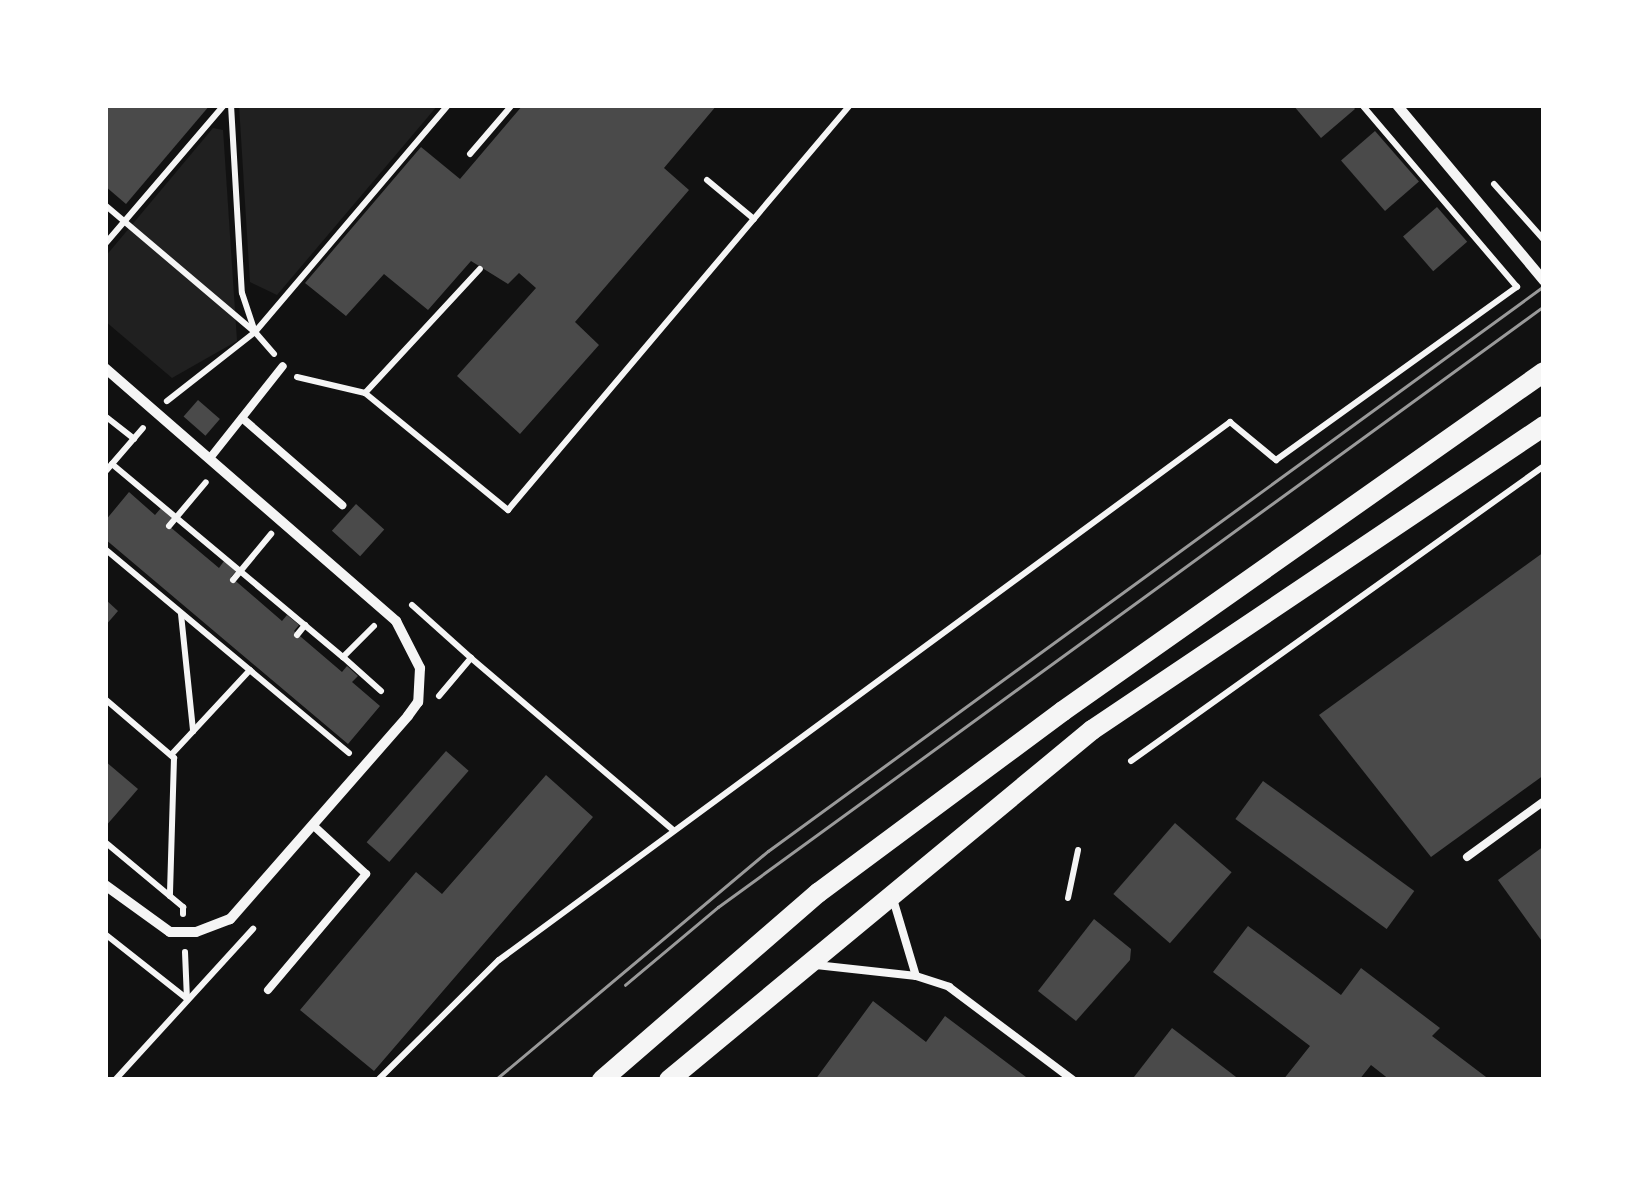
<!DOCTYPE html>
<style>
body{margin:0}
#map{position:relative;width:1649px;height:1185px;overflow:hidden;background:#111;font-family:"Times New Roman",serif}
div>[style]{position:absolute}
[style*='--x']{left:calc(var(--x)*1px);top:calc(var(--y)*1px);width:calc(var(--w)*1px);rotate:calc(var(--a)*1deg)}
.green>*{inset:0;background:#202020}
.building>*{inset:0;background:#4a4a4a;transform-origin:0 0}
.path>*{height:6px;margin:-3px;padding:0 3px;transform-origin:3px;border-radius:3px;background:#f5f5f5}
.service>*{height:8px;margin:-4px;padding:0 4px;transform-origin:4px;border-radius:4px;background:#f5f5f5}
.minor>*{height:10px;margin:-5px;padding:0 5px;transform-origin:5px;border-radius:5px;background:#f5f5f5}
.secondary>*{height:20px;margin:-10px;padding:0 10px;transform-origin:10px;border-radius:10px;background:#f5f5f5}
.tram>*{height:2.5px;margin:-1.25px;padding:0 1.25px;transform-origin:1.25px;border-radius:1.25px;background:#9a9a9a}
span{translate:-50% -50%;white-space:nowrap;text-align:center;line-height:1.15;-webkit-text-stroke:10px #fff;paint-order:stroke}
.frame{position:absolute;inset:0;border:108px solid #fff;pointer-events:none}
</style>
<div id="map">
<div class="green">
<div style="clip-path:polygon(438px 105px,277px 295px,250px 282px,239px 105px)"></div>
<div style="clip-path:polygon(213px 128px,223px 130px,237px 341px,172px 378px,105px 321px,105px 257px)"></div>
</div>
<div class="building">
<div style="clip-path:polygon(107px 105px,210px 105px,126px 204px,105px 186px)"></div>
<div style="clip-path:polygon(523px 105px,717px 105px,664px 168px,689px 190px,575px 322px,599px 345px,520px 434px,457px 376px,536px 288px,519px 273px,508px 284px,471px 261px,428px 310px,384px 274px,346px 316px,305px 283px,421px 147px,460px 179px)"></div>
<div style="clip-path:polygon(1293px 105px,1352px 105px,1355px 109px,1321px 138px)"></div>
<div style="left:1375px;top:131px;width:67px;height:45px;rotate:49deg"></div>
<div style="left:1437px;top:207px;width:46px;height:45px;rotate:49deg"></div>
<div style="left:198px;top:400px;width:29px;height:22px;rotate:41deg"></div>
<div style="clip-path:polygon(129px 492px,155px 515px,161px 508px,172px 517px,169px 526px,219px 568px,224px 561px,236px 571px,231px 577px,282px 621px,287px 615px,299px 625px,294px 631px,342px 672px,347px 666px,358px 676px,352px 682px,380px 706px,348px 744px,105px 539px,105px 521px)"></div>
<div style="left:356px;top:504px;width:38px;height:36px;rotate:42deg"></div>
<div style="clip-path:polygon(1544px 552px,1544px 775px,1431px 857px,1319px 715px)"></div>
<div style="clip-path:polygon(105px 599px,118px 611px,105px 626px)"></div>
<div style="left:446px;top:751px;width:30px;height:121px;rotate:41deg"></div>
<div style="clip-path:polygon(105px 761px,138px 789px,105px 827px)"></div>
<div style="clip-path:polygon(546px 775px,593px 817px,374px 1071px,300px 1010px,416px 872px,442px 894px)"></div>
<div style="left:1263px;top:781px;width:187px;height:47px;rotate:36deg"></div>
<div style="left:1175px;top:823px;width:75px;height:94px;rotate:41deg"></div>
<div style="clip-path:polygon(1544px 846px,1544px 944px,1498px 880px)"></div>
<div style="clip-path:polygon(1094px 919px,1131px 949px,1130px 960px,1076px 1021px,1038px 991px)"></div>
<div style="clip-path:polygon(1248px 926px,1341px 995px,1361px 968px,1440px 1028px,1432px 1036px,1490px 1080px,1390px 1080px,1371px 1065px,1359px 1080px,1283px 1080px,1310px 1046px,1213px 972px)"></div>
<div style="clip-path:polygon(873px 1001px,926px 1042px,945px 1016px,1030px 1080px,815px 1080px)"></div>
<div style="clip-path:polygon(1172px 1028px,1240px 1080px,1134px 1077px)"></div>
</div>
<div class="path">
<div style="--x:231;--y:105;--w:188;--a:86.7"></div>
<div style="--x:242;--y:293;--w:41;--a:71.6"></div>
<div style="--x:255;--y:332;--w:298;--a:-49.6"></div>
<div style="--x:470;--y:154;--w:65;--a:-49.4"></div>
<div style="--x:707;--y:180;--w:61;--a:39.7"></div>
<div style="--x:1494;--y:184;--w:75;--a:48.2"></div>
<div style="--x:105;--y:205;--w:197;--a:40.3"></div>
<div style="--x:255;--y:332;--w:112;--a:141.9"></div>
<div style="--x:105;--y:244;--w:183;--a:-49.4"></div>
<div style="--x:255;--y:332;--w:29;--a:49"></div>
<div style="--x:297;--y:377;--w:70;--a:13.2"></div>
<div style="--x:365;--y:393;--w:169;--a:-47.2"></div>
<div style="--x:365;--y:393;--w:185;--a:39.3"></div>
<div style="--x:508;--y:510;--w:530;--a:-49.82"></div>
<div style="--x:105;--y:416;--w:37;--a:38"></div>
<div style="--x:112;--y:464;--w:301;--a:39.9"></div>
<div style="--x:105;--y:472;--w:58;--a:-49.2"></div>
<div style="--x:169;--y:526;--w:57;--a:-49.9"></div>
<div style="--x:105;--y:549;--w:318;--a:39.9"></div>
<div style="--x:233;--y:580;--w:60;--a:-50.4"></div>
<div style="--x:412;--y:605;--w:79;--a:41.9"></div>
<div style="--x:181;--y:614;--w:118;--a:84.1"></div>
<div style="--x:374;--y:626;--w:44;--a:135"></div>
<div style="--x:343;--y:657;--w:51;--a:41.8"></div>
<div style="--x:297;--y:635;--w:13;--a:-51"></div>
<div style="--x:439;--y:696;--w:50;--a:-49.9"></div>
<div style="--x:471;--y:658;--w:264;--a:40.4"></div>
<div style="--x:105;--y:699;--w:91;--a:40.5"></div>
<div style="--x:174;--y:758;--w:138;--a:91.7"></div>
<div style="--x:171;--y:755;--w:116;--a:-47.1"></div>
<div style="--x:1131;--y:761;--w:508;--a:-35.54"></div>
<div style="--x:105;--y:842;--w:102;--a:39.8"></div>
<div style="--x:183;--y:907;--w:7;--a:90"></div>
<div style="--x:1068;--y:898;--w:49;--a:-78.2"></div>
<div style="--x:105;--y:934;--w:103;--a:38.3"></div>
<div style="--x:185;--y:952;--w:47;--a:87.6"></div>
<div style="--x:115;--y:1080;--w:205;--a:-47.6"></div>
<div style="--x:378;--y:1080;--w:170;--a:-44.8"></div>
<div style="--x:499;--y:960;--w:908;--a:-36.35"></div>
<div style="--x:1230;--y:422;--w:60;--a:39.6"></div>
<div style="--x:1276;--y:460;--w:297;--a:-35.7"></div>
<div style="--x:1517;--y:287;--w:239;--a:-130.4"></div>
</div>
<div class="service">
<div style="--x:242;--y:418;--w:133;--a:41"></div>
<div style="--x:210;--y:458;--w:117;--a:-51.6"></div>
<div style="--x:1467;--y:857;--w:95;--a:-36"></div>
<div style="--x:893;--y:899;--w:80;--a:73.4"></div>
<div style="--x:816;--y:965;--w:101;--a:6.3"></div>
<div style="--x:916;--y:976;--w:35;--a:18"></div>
<div style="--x:949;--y:987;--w:155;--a:36.9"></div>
<div style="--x:268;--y:990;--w:152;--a:-49.8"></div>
<div style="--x:366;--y:874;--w:69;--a:-137.3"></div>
</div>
<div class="minor">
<div style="--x:1397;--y:105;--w:229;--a:50.1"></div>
<div style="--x:105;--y:368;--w:386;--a:41"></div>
<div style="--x:396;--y:621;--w:53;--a:62.9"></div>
<div style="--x:420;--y:668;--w:34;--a:93"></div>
<div style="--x:418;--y:702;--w:17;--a:126"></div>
<div style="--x:408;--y:716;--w:270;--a:131.2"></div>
<div style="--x:230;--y:919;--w:36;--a:159"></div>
<div style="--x:196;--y:932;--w:26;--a:180"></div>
<div style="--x:170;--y:932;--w:80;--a:-144.1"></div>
</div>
<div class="secondary">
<div style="--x:602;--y:1080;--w:286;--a:-40.9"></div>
<div style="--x:818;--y:893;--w:305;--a:-36.6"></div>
<div style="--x:1063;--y:711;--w:588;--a:-35.18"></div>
<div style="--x:669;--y:1080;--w:549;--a:-39.61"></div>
<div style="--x:1092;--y:730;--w:545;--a:-33.92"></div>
</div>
<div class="tram">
<div style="--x:625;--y:985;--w:121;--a:-40"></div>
<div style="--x:718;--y:907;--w:1022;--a:-36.04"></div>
<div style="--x:495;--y:1080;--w:356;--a:-40"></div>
<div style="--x:768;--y:851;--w:960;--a:-36.06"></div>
</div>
<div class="frame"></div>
</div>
